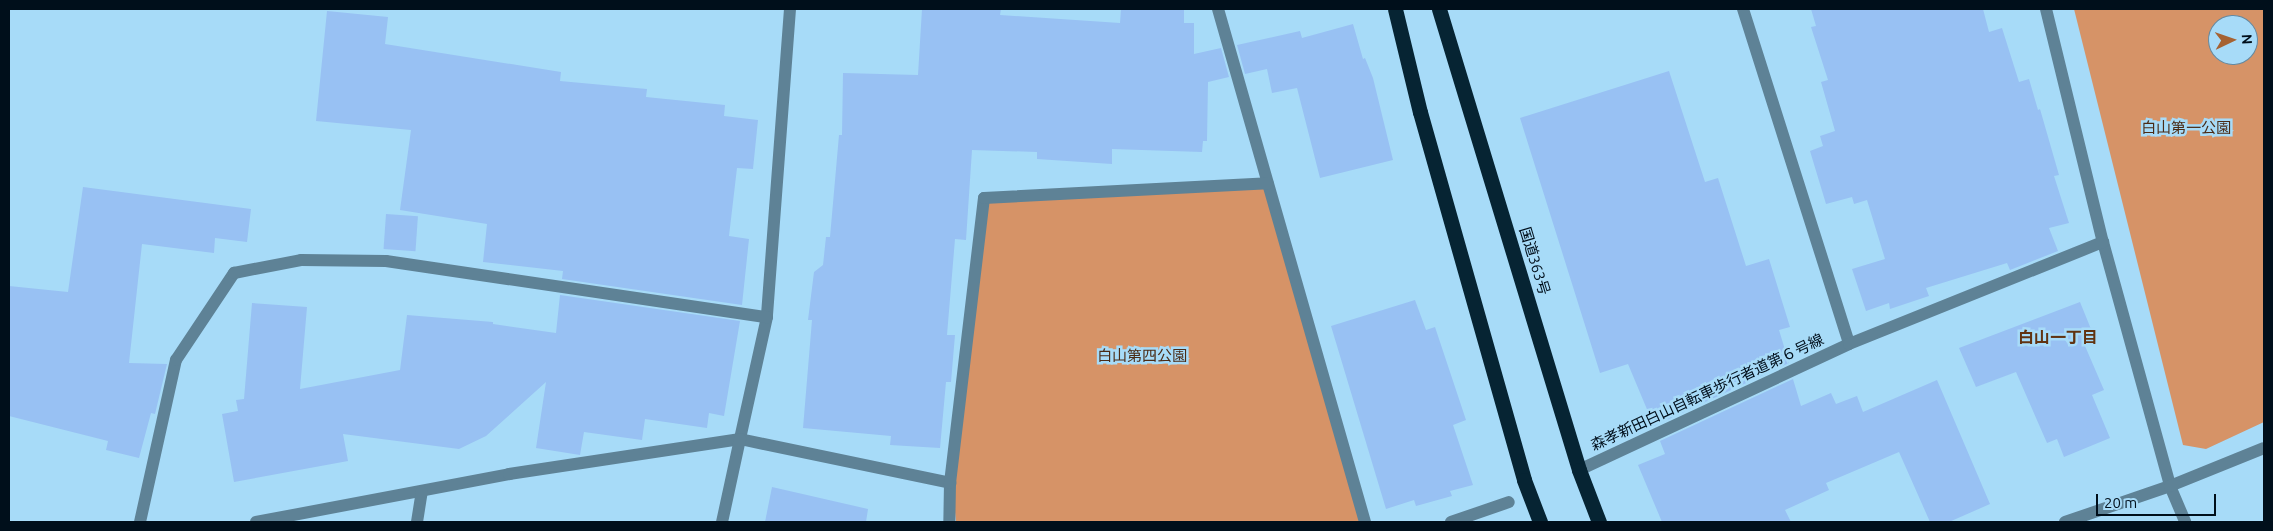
<!DOCTYPE html>
<meta charset="utf-8">
<style>
body{margin:0}
#map{position:relative;width:2273px;height:531px;overflow:hidden;background:#a7dbf8;font-family:Ubuntu,"Noto Sans JP",sans-serif}
div>[style]{position:absolute}
[style*='--x']{left:calc(var(--x)*1px);top:calc(var(--y)*1px);width:calc(var(--w)*1px);rotate:calc(var(--a)*1deg)}
.green>*{inset:0;background:#d69367}
.building>*{inset:0;background:#98c1f3;transform-origin:0 0}
.minor>*{height:12px;margin:-6px;padding:0 6px;transform-origin:6px;border-radius:6px;background:#5e8296}
.highway>*{height:15px;margin:-7.5px;padding:0 7.5px;transform-origin:7.5px;border-radius:7.5px;background:#062433}
span{translate:-50% -50%;white-space:nowrap;text-align:center;line-height:1.15;-webkit-text-stroke:5px #a7dbf8;paint-order:stroke}
.park-label{font-size:15px;color:#4a2b16}
.street-label{font-size:15px;color:#000f1b}
.neighbourhood-label{font-size:16px;color:#613311;font-weight:700}
.frame{position:absolute;inset:0;border:10px solid #000f1b;pointer-events:none}
.north{position:absolute;left:2208px;top:15px;width:50px;height:50px;box-sizing:border-box;background:#a7dbf8;border:1px solid #6489a0;border-radius:50%;rotate:87deg;font-size:14px;font-weight:700;line-height:20px;text-align:center;color:#000f1b}
.north::after{content:'';display:block;margin:auto;width:18px;height:22px;background:#a66232;clip-path:polygon(50% 0,100% 100%,50% 72%,0 100%)}
.scale{position:absolute;left:2096px;top:494px;width:120px;height:22px;box-sizing:border-box;border:2px solid #000f1b;border-top:0;padding-left:6px;font-size:15px;line-height:18px;white-space:nowrap;color:#000f1b;-webkit-text-stroke:4px #a7dbf8;paint-order:stroke}
</style>
<div id="map">
<div class="green">
<div style="clip-path:polygon(evenodd,2074px 9px,2264px 9px,2264px 422px,2206px 449px,2183px 445px,2074px 9px,2218px 25px,2248px 25px,2248px 55px,2218px 55px,2218px 25px)"></div>
<div style="clip-path:polygon(1266px 183px,1363px 522px,956px 522px,952px 482px,984px 198px)"></div>
</div>
<div class="building">
<div style="clip-path:polygon(922px 9px,1001px 9px,1000px 15px,1120px 23px,1121px 9px,1184px 9px,1184px 23px,1194px 23px,1194px 54px,1221px 48px,1229px 77px,1208px 82px,1207px 141px,1203px 141px,1202px 152px,1112px 149px,1112px 164px,1037px 159px,1037px 152px,972px 150px,966px 240px,955px 239px,947px 335px,955px 335px,951px 382px,946px 382px,940px 448px,890px 445px,891px 436px,803px 428px,812px 320px,808px 320px,814px 272px,823px 265px,826px 237px,830px 237px,839px 135px,842px 135px,843px 73px,918px 75px)"></div>
<div style="clip-path:polygon(1811px 9px,1983px 9px,1989px 32px,2002px 28px,2019px 82px,2029px 79px,2038px 110px,2040px 109px,2059px 175px,2054px 176px,2069px 223px,2049px 228px,2058px 251px,2010px 270px,2007px 263px,1926px 288px,1929px 296px,1890px 309px,1889px 303px,1866px 311px,1852px 269px,1885px 259px,1867px 200px,1854px 204px,1852px 197px,1826px 204px,1810px 151px,1823px 146px,1820px 136px,1835px 131px,1821px 82px,1828px 80px,1811px 27px,1816px 26px)"></div>
<div style="clip-path:polygon(327px 11px,388px 17px,385px 44px,561px 72px,560px 81px,647px 89px,646px 97px,725px 105px,724px 116px,758px 120px,753px 169px,737px 168px,729px 236px,749px 239px,742px 305px,562px 279px,563px 271px,483px 262px,487px 224px,400px 210px,411px 130px,316px 121px)"></div>
<div style="clip-path:polygon(1353px 24px,1363px 59px,1365px 58px,1373px 78px,1393px 160px,1320px 178px,1297px 88px,1272px 93px,1267px 69px,1245px 74px,1237px 45px,1300px 31px,1302px 38px)"></div>
<div style="clip-path:polygon(1669px 71px,1705px 182px,1718px 178px,1746px 266px,1769px 259px,1790px 327px,1779px 330px,1789px 363px,1654px 426px,1628px 364px,1600px 373px,1520px 118px)"></div>
<div style="clip-path:polygon(83px 187px,251px 209px,247px 242px,215px 238px,214px 253px,142px 244px,129px 363px,167px 364px,155px 414px,151px 413px,139px 458px,106px 450px,108px 441px,9px 416px,9px 286px,68px 292px)"></div>
<div style="left:386px;top:214px;width:32px;height:35px;rotate:4deg"></div>
<div style="clip-path:polygon(560px 295px,740px 321px,724px 416px,709px 413px,707px 428px,645px 419px,642px 440px,584px 432px,580px 455px,536px 448px,546px 382px,486px 436px,459px 449px,343px 434px,348px 461px,234px 482px,222px 414px,238px 411px,236px 400px,244px 399px,252px 303px,307px 307px,300px 389px,400px 370px,407px 315px,493px 322px,493px 324px,556px 333px)"></div>
<div style="clip-path:polygon(1415px 300px,1426px 330px,1435px 327px,1466px 420px,1453px 425px,1473px 485px,1450px 491px,1452px 496px,1416px 506px,1414px 500px,1386px 509px,1331px 326px)"></div>
<div style="clip-path:polygon(2080px 302px,2093px 334px,2082px 339px,2104px 390px,2092px 395px,2110px 438px,2064px 457px,2057px 439px,2047px 443px,2016px 372px,1976px 387px,1959px 348px)"></div>
<div style="clip-path:polygon(1793px 379px,1801px 406px,1831px 393px,1836px 404px,1857px 396px,1863px 412px,1937px 380px,1990px 504px,1949px 522px,1930px 522px,1899px 452px,1826px 483px,1829px 490px,1785px 510px,1791px 522px,1662px 522px,1638px 465px,1665px 454px,1660px 441px)"></div>
<div style="clip-path:polygon(772px 487px,868px 509px,866px 522px,765px 522px)"></div>
</div>
<div class="minor">
<div style="--x:790;--y:9;--w:309;--a:94.3"></div>
<div style="--x:767;--y:317;--w:125;--a:102.5"></div>
<div style="--x:740;--y:439;--w:215;--a:11.8"></div>
<div style="--x:950;--y:483;--w:39;--a:91"></div>
<div style="--x:1218;--y:9;--w:534;--a:74.01"></div>
<div style="--x:1743;--y:9;--w:351;--a:72.4"></div>
<div style="--x:2046;--y:9;--w:240;--a:76.3"></div>
<div style="--x:2103;--y:242;--w:253;--a:74.6"></div>
<div style="--x:2170;--y:486;--w:39;--a:67"></div>
<div style="--x:1579;--y:470;--w:298;--a:-25"></div>
<div style="--x:1849;--y:344;--w:274;--a:-21.9"></div>
<div style="--x:950;--y:483;--w:287;--a:-83.2"></div>
<div style="--x:984;--y:198;--w:284;--a:-3"></div>
<div style="--x:140;--y:522;--w:166;--a:-77.5"></div>
<div style="--x:176;--y:360;--w:105;--a:-56.3"></div>
<div style="--x:234;--y:273;--w:68;--a:-11"></div>
<div style="--x:301;--y:260;--w:85;--a:0.7"></div>
<div style="--x:386;--y:261;--w:385;--a:8.4"></div>
<div style="--x:256;--y:522;--w:258;--a:-10.7"></div>
<div style="--x:509;--y:474;--w:234;--a:-8.6"></div>
<div style="--x:740;--y:439;--w:85;--a:102.2"></div>
<div style="--x:417;--y:522;--w:31;--a:-81"></div>
<div style="--x:1451;--y:522;--w:61;--a:-19"></div>
<div style="--x:2065;--y:522;--w:111;--a:-18.9"></div>
<div style="--x:2170;--y:486;--w:101;--a:-22"></div>
</div>
<div class="highway">
<div style="--x:1395;--y:9;--w:106;--a:76.4"></div>
<div style="--x:1420;--y:112;--w:382;--a:74.2"></div>
<div style="--x:1524;--y:480;--w:45;--a:69.1"></div>
<div style="--x:1439;--y:9;--w:482;--a:73.1"></div>
<div style="--x:1579;--y:470;--w:56;--a:69"></div>
</div>
<div class="park-label">
<span style="left:2186px;top:128px">白山第一公園</span>
<span style="left:1142px;top:356px">白山第四公園</span>
</div>
<div class="street-label">
<span style="left:1535px;top:261px;rotate:73deg">国道363号</span>
<span style="left:1707px;top:392px;rotate:-25deg">森孝新田白山自転車歩行者道第６号線</span>
</div>
<div class="neighbourhood-label">
<span style="left:2058px;top:337px">白山一丁目</span>
</div>
<div class="frame"></div>
<div class="north">N</div>
<div class="scale">20 m</div>
</div>
